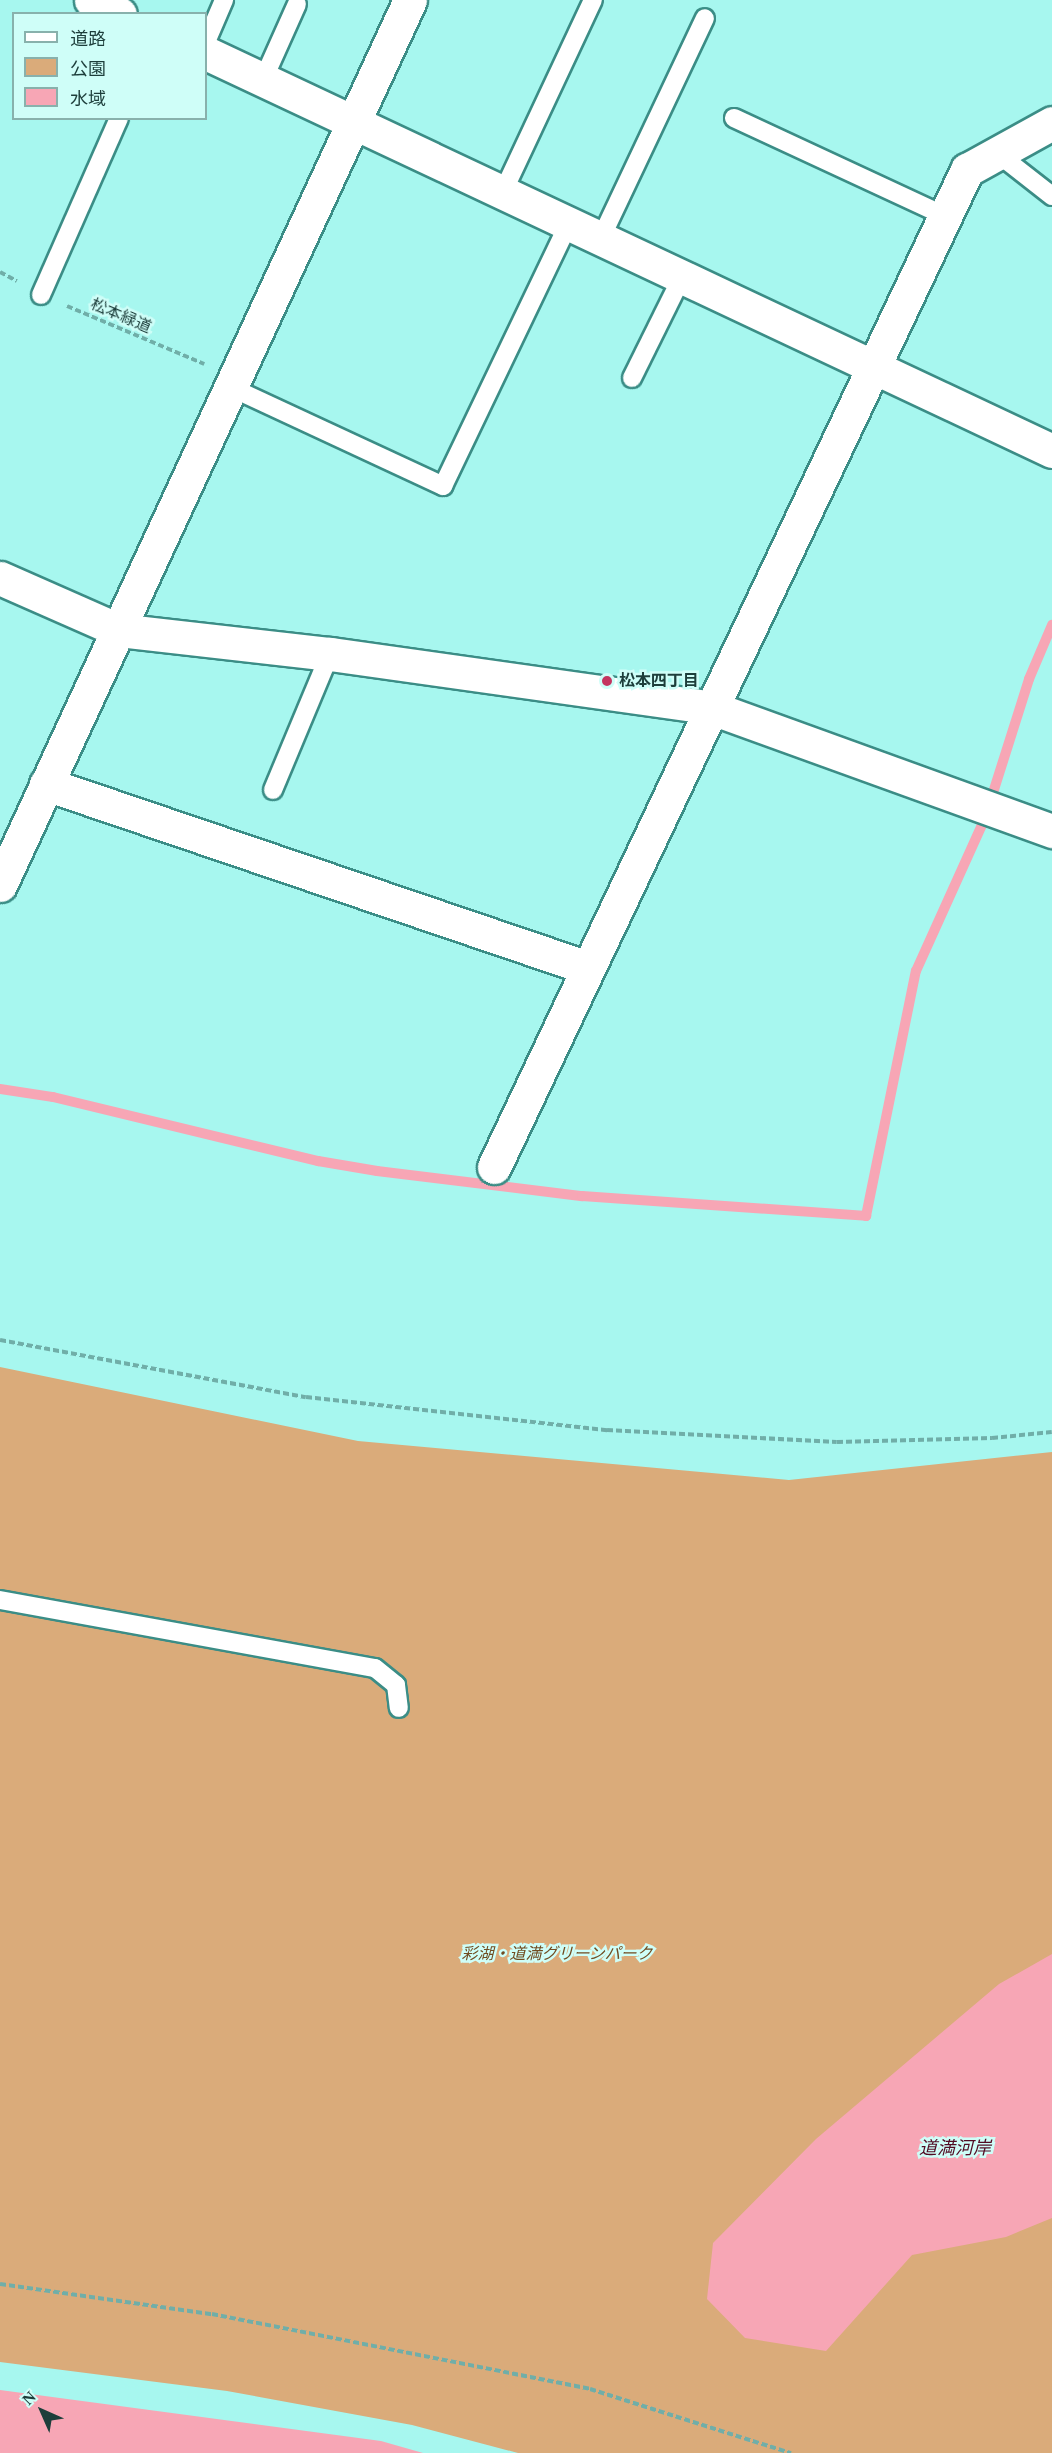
<!DOCTYPE html>
<meta charset="utf-8">
<style>
body{margin:0}
#map{position:relative;width:1052px;height:2453px;overflow:hidden;background:#a7f7ef;font-family:"Times New Roman","Noto Sans JP",serif}
div>[style]{position:absolute}
[style*='--x']{left:calc(var(--x)*1px);top:calc(var(--y)*1px);width:calc(var(--w)*1px);rotate:calc(var(--a)*1deg)}
.green>*{inset:0;background:#daab7a}
.water>*{inset:0;background:#f7a6b5}
.stream>*{height:10px;margin:-5px;padding:0 5px;transform-origin:5px;border-radius:5px;background:#f7a6b5}
.path>*{height:4px;margin-top:-2px;transform-origin:0;background:repeating-linear-gradient(90deg,#70aea8 0 6px,transparent 0 9px)}
.roads{filter:drop-shadow(2px 0 #3b8d86) drop-shadow(-2px 0 #3b8d86) drop-shadow(0 2px #3b8d86) drop-shadow(0 -2px #3b8d86)}
.lane>*{height:18px;margin:-9px;padding:0 9px;transform-origin:9px;border-radius:9px;background:#fff}
.street>*{height:33px;margin:-16.5px;padding:0 16.5px;transform-origin:16.5px;border-radius:16.5px;background:#fff}
.dots>*{width:16px;height:16px;translate:-50% -50%;box-sizing:border-box;border:3px solid #cffef8;border-radius:50%}
span{translate:-50% -50%;white-space:nowrap;text-align:center;line-height:1.15;-webkit-text-stroke:5px #cffef8;paint-order:stroke}
.street-label{font-size:16px;color:#1d3e3b}
.poi-label{font-size:16px;color:#1d3e3b;font-weight:700}
.left{translate:0 -50%;text-align:left}
.park-label{font-size:16px;color:#704c21;font-style:italic}
.water-label{font-size:18px;color:#520c23;font-style:italic}
.legend{position:absolute;left:12px;top:12px;width:195px;height:108px;box-sizing:border-box;background:#cffef8;border:2px solid #88b1ac;margin:0;padding:8px 10px;list-style:none;font-size:18px;color:#1d3e3b}
.legend li{display:flex;align-items:center;gap:12px;height:30px}
.legend b{width:30px;border:2px solid #88b1ac}
.north{position:absolute;left:12px;top:2381px;width:60px;height:60px;-webkit-text-stroke:4px #cffef8;paint-order:stroke;rotate:315deg;font-size:16px;font-weight:700;line-height:24px;text-align:center;color:#1d3e3b}
.north::after{content:'';display:block;margin:auto;width:21px;height:27px;background:#1d3e3b;clip-path:polygon(50% 0,100% 100%,50% 72%,0 100%)}
</style>
<div id="map">
<div class="green">
<div style="clip-path:polygon(0 1367px,358px 1441px,789px 1480px,1052px 1452px,1052px 2453px,518px 2453px,412px 2425px,227px 2391px,0 2362px)"></div>
</div>
<div class="water">
<div style="clip-path:polygon(1052px 1954px,1052px 2218px,1006px 2237px,912px 2255px,826px 2351px,745px 2338px,707px 2299px,713px 2243px,816px 2139px,999px 1984px)"></div>
<div style="clip-path:polygon(0 2390px,381px 2441px,423px 2453px,0 2453px)"></div>
</div>
<div class="stream">
<div style="--x:0;--y:1089;--w:54;--a:8.6"></div>
<div style="--x:53;--y:1097;--w:273;--a:13.6"></div>
<div style="--x:318;--y:1161;--w:60;--a:9.6"></div>
<div style="--x:377;--y:1171;--w:207;--a:7"></div>
<div style="--x:582;--y:1196;--w:285;--a:4"></div>
<div style="--x:866;--y:1216;--w:250;--a:-78.5"></div>
<div style="--x:916;--y:971;--w:168;--a:-65.7"></div>
<div style="--x:985;--y:818;--w:146;--a:-72.4"></div>
<div style="--x:1029;--y:679;--w:59;--a:-66.9"></div>
</div>
<div class="path">
<div style="--x:0;--y:272;--w:19;--a:28"></div>
<div style="--x:67;--y:306;--w:149;--a:22.9"></div>
<div style="--x:0;--y:1340;--w:311;--a:10.6"></div>
<div style="--x:306;--y:1397;--w:303;--a:6.3"></div>
<div style="--x:607;--y:1430;--w:230;--a:3"></div>
<div style="--x:837;--y:1442;--w:155;--a:-1.5"></div>
<div style="--x:992;--y:1438;--w:60;--a:-5.7"></div>
<div style="--x:0;--y:2284;--w:214;--a:8.1"></div>
<div style="--x:212;--y:2314;--w:385;--a:11.2"></div>
<div style="--x:590;--y:2389;--w:211;--a:17.7"></div>
</div>
<div class="roads">
<div class="lane">
<div style="--x:206;--y:42;--w:46;--a:-66.8"></div>
<div style="--x:263;--y:80;--w:83;--a:-65.9"></div>
<div style="--x:734;--y:118;--w:233;--a:24.9"></div>
<div style="--x:997;--y:153;--w:70;--a:38"></div>
<div style="--x:503;--y:192;--w:212;--a:-64.9"></div>
<div style="--x:601;--y:238;--w:243;--a:-64.7"></div>
<div style="--x:41;--y:295;--w:193;--a:-66.2"></div>
<div style="--x:632;--y:378;--w:113;--a:-63.7"></div>
<div style="--x:230;--y:387;--w:235;--a:24.9"></div>
<div style="--x:443;--y:486;--w:292;--a:-64.4"></div>
<div style="--x:273;--y:790;--w:147;--a:-67.3"></div>
<div style="--x:0;--y:1600;--w:381;--a:10.3"></div>
<div style="--x:375;--y:1668;--w:27;--a:39"></div>
<div style="--x:396;--y:1685;--w:23;--a:83"></div>
</div>
<div class="street">
<div style="--x:91;--y:0;--w:32;--a:26"></div>
<div style="--x:206;--y:53;--w:935;--a:25.19"></div>
<div style="--x:0;--y:578;--w:129;--a:23.8"></div>
<div style="--x:118;--y:630;--w:213;--a:6.5"></div>
<div style="--x:330;--y:654;--w:386;--a:8"></div>
<div style="--x:712;--y:708;--w:362;--a:19.9"></div>
<div style="--x:46;--y:784;--w:572;--a:18.75"></div>
<div style="--x:0;--y:885;--w:975;--a:-65.14"></div>
<div style="--x:494;--y:1167;--w:1104;--a:-64.62"></div>
<div style="--x:967;--y:170;--w:97;--a:-28.9"></div>
</div>
</div>
<div class="dots">
<div style="left:607px;top:681px;background:#c43560"></div>
</div>
<div class="street-label">
<span style="left:121px;top:316px;rotate:23deg">松本緑道</span>
</div>
<div class="poi-label">
<span class="left" style="left:619px;top:681px">松本四丁目</span>
</div>
<div class="park-label">
<span style="left:557px;top:1954px">彩湖・道満グリーンパーク</span>
</div>
<div class="water-label">
<span style="left:955px;top:2148px">道満河岸</span>
</div>
<ul class="legend">
<li><b style="height:8px;background:#fff"></b>道路</li>
<li><b style="height:16px;background:#daab7a"></b>公園</li>
<li><b style="height:16px;background:#f7a6b5"></b>水域</li>
</ul>
<div class="north">N</div>
</div>
